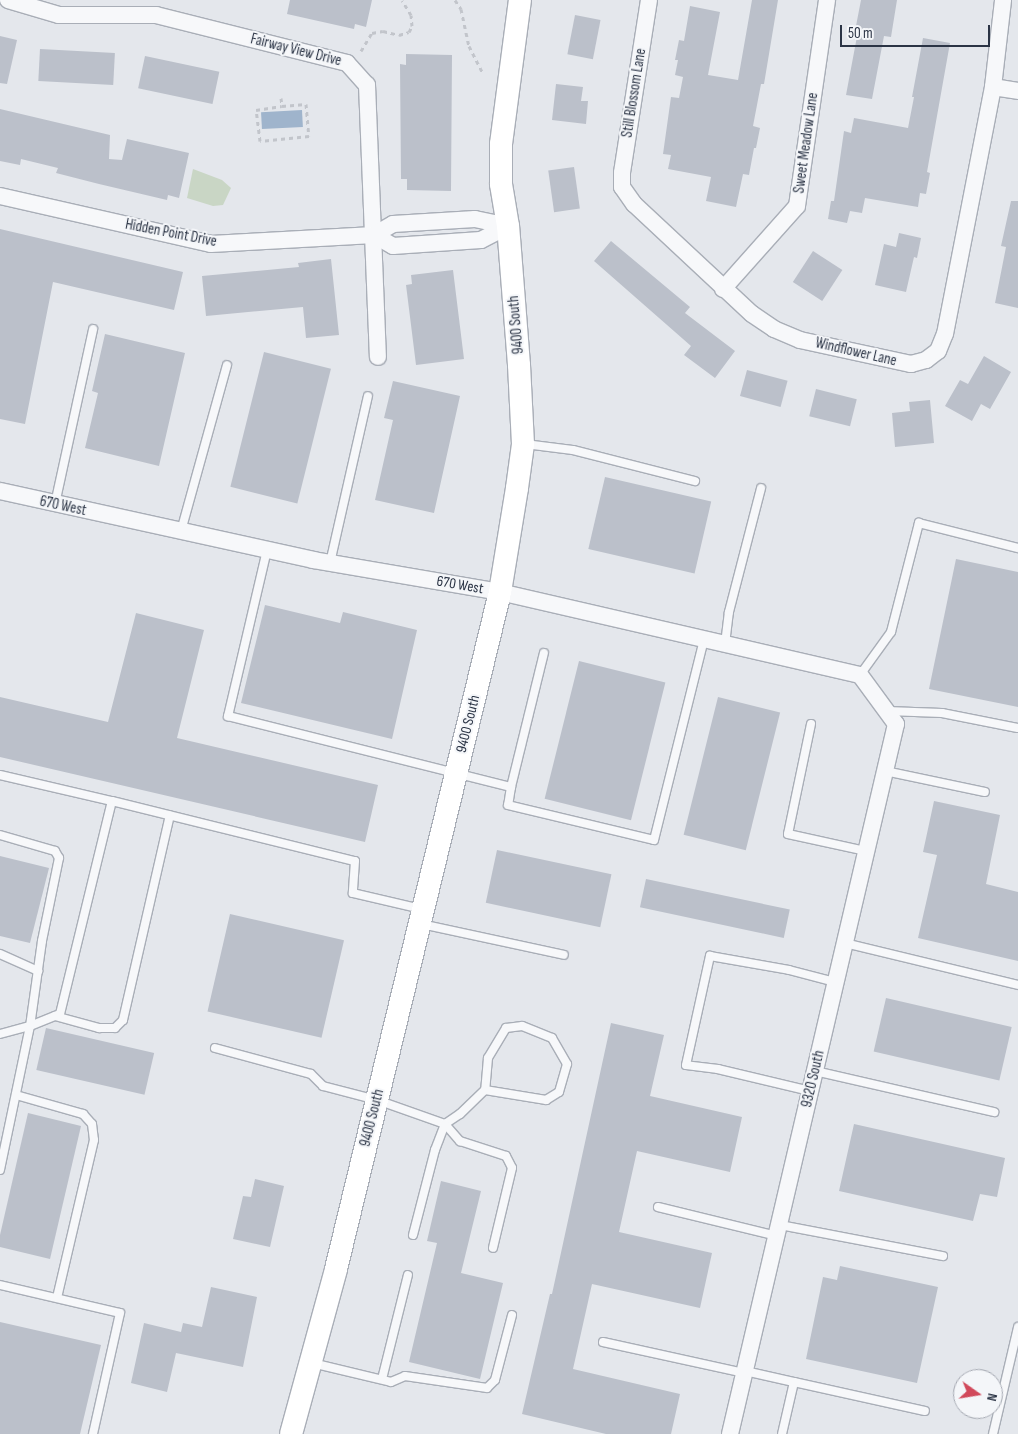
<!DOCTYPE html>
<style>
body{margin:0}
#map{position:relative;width:1018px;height:1434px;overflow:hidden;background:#e4e7ec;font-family:"Sofia Sans Condensed",sans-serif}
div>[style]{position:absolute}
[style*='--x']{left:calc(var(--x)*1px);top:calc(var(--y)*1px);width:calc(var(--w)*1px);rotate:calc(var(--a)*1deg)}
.green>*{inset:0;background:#c9d6c5}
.water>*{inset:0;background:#9fb4cc;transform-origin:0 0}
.building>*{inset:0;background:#bbc0ca;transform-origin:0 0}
.path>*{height:3px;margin-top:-1.5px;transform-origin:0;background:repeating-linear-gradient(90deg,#c2c5cb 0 4px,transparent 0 8px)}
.roads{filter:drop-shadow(1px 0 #a9aeb7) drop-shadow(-1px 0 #a9aeb7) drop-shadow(0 1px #a9aeb7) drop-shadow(0 -1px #a9aeb7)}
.lane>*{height:8px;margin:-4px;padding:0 4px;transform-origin:4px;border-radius:4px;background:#f7f8fa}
.street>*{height:16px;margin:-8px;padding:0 8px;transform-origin:8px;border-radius:8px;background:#f7f8fa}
.secondary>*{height:22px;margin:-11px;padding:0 11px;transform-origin:11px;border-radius:11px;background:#fff}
span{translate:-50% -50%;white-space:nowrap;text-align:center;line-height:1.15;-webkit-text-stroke:4px #f4f6f9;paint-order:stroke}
.street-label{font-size:15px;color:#2b3445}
.north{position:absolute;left:953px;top:1369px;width:50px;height:50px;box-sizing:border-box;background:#f4f6f9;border:1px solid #a4a8b1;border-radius:50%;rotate:103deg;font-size:14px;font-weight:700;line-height:20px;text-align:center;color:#2b3445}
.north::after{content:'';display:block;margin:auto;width:18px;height:22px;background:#d1495b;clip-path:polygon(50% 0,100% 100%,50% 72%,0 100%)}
.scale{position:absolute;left:840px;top:25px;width:150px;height:22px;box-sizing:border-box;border:2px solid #2b3445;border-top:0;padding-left:6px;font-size:15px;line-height:18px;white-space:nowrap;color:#2b3445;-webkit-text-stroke:4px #f4f6f9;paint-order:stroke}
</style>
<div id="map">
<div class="green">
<div style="clip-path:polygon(193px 169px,222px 180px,231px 188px,223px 205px,213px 206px,187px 198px)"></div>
</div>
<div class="water">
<div style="left:302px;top:110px;width:17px;height:41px;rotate:87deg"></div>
</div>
<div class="building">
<div style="clip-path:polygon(290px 0,372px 0,366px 27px,355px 24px,354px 29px,287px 14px)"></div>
<div style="clip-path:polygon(752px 0,778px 0,764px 84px,761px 84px,753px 126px,760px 128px,756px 148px,754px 148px,749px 175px,743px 174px,736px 207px,706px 201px,711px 177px,668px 169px,671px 155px,663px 154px,671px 97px,679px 98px,683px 77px,675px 75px,678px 60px,675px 60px,679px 40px,684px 41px,690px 6px,720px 12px,708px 75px,738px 80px)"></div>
<div style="clip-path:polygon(861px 0,897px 0,891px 37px,884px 36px,872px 99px,846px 95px,858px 31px,855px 31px)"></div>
<div style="left:575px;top:15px;width:26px;height:40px;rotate:11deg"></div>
<div style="clip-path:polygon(0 36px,17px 40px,7px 84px,0 83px)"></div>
<div style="clip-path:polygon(923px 38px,950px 43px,927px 172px,930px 173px,926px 194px,920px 193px,918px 207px,865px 198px,862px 213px,850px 211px,847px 223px,828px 219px,831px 201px,834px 201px,844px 131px,851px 133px,854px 118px,908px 128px,914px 97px,912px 97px)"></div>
<div style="left:40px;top:49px;width:75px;height:32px;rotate:3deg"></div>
<div style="clip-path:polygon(406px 54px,452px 55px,451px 191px,407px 190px,407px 179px,401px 179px,400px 64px,406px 65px)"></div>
<div style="left:145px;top:56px;width:76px;height:33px;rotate:12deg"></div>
<div style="clip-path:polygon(556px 84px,583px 87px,581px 101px,588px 101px,586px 124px,552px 120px)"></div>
<div style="clip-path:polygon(0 109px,110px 135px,109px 159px,122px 160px,127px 139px,189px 153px,179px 198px,168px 195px,167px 200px,99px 184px,56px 173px,58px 168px,21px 159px,20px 165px,0 161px)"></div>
<div style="left:574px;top:167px;width:42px;height:26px;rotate:82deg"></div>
<div style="clip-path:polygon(1011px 201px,1018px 201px,1018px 308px,995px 303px,1006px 247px,1001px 246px)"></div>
<div style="clip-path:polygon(0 229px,183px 272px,174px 310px,53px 282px,25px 424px,0 419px)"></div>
<div style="clip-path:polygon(899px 233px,921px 238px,917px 258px,914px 257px,906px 292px,875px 285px,884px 244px,896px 247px)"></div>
<div style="clip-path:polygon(611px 241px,690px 307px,685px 313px,735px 351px,715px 378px,684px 355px,691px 346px,594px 261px)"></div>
<div style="left:813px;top:251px;width:35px;height:37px;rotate:33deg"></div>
<div style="clip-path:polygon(331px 259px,339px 335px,306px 338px,303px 307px,206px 316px,202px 276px,299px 267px,298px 263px)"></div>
<div style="clip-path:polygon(453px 270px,464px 359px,416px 365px,406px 285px,412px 284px,411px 275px)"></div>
<div style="clip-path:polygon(105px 334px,185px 353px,159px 466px,85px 448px,98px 393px,92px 391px)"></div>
<div style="left:264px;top:352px;width:69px;height:139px;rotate:14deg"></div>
<div style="clip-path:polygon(984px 356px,1011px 372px,990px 409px,981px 404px,972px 421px,945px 406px,960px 380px,968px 384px)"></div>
<div style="left:747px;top:370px;width:42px;height:27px;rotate:15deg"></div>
<div style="clip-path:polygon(393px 381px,460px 396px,434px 513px,375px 500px,393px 420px,384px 418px)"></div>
<div style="left:816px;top:389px;width:42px;height:28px;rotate:14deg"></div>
<div style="clip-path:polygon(930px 400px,934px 443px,895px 447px,892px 413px,910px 411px,909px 402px)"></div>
<div style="left:605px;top:477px;width:109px;height:74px;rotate:13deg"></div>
<div style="clip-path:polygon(956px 559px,1018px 572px,1018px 707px,929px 689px)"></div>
<div style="clip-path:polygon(265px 605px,340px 623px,343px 612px,417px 630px,392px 739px,241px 703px)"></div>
<div style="clip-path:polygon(136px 613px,204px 630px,177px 738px,378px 785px,365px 842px,0 757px,0 697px,108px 722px)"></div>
<div style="left:579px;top:661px;width:89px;height:142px;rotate:14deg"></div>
<div style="left:718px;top:697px;width:64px;height:142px;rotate:14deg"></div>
<div style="clip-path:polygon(934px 801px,1000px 815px,986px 884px,1018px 892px,1018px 961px,918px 938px,937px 855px,923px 852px)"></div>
<div style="left:497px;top:850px;width:117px;height:54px;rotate:12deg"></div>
<div style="clip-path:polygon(0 856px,49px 868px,30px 943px,0 936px)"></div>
<div style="left:646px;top:879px;width:147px;height:29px;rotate:12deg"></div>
<div style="left:230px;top:914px;width:117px;height:100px;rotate:13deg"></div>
<div style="left:886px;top:998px;width:129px;height:55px;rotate:13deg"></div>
<div style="clip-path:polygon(611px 1023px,664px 1035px,650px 1096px,742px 1117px,730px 1172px,637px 1151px,619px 1232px,712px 1253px,700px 1308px,592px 1284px,573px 1369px,680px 1394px,671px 1434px,606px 1434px,522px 1414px,550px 1294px,552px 1294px)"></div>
<div style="left:46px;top:1028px;width:111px;height:43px;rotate:13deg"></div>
<div style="clip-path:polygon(28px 1113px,81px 1126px,50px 1259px,0 1247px,0 1235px)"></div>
<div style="clip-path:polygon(854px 1124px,1005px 1158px,997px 1197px,980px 1194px,973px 1221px,839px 1191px)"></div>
<div style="clip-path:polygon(255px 1179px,284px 1186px,270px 1247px,233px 1239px,243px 1196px,251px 1197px)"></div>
<div style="clip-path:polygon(441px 1181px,481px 1191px,461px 1273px,503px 1283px,480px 1379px,409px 1362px,437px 1243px,427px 1241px)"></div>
<div style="clip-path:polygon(840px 1266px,938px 1287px,917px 1383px,806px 1359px,823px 1277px,837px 1280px)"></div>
<div style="clip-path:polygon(211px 1287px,257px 1297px,243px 1367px,176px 1353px,167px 1392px,131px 1383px,144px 1323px,181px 1332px,183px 1323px,202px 1327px)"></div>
<div style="clip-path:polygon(0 1322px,101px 1345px,80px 1434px,0 1434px)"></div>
</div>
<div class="path">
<div style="--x:455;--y:0;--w:11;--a:56"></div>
<div style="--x:461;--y:9;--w:38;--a:78"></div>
<div style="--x:469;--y:46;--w:29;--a:63"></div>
<div style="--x:361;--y:51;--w:21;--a:-59"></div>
<div style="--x:372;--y:33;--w:11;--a:-10"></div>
<div style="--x:383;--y:31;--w:16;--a:14"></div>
<div style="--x:399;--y:35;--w:10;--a:-17"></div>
<div style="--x:409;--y:32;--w:7;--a:-63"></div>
<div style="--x:412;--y:26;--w:11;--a:-95"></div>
<div style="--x:411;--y:15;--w:17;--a:-121"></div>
<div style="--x:281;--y:98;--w:8;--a:83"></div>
<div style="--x:282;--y:106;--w:24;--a:-5"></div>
<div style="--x:306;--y:104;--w:32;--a:85"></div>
<div style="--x:309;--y:136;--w:49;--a:174.2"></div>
<div style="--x:260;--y:141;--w:31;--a:-97"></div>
<div style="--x:256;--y:110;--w:26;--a:-9"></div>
</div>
<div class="roads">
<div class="lane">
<div style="--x:525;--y:444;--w:48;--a:7.1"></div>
<div style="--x:573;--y:450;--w:126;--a:14.3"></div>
<div style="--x:55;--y:504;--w:179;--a:-77.7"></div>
<div style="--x:181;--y:531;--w:172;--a:-74.5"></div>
<div style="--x:267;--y:550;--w:171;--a:103.2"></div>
<div style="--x:228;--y:716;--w:292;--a:14.1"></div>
<div style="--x:511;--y:787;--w:18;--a:99"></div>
<div style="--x:508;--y:805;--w:150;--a:13.5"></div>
<div style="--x:654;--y:840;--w:207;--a:-76"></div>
<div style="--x:330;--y:563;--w:171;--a:-77.2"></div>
<div style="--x:725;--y:644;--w:32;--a:-83"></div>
<div style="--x:729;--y:612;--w:128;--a:-75.5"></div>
<div style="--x:860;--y:675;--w:53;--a:-54.2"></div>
<div style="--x:891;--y:632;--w:113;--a:-75.6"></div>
<div style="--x:919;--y:523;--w:102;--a:14.2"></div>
<div style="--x:887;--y:711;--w:55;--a:2.1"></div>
<div style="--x:942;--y:713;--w:77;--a:11.2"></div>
<div style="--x:811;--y:724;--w:112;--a:101.8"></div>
<div style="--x:788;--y:834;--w:80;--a:12.3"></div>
<div style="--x:885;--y:771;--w:102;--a:11.9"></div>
<div style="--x:0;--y:775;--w:115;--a:13.1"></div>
<div style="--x:511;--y:787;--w:138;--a:-76.2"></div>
<div style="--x:0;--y:835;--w:57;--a:16.2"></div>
<div style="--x:55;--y:851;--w:8;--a:60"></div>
<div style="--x:59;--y:858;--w:85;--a:101.6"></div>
<div style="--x:42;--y:941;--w:86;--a:98"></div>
<div style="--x:30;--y:1026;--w:147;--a:101.8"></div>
<div style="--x:421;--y:924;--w:146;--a:12.2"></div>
<div style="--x:845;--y:943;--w:178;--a:13.6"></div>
<div style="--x:0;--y:954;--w:42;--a:24.1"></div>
<div style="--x:55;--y:1016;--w:46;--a:15.3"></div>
<div style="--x:99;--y:1028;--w:16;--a:0"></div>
<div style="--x:115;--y:1028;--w:11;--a:-45"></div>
<div style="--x:123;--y:1020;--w:210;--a:-77.1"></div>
<div style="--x:0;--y:1034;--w:31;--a:-15"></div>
<div style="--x:30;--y:1026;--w:32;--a:-22"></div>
<div style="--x:60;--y:1014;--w:219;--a:-76.3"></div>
<div style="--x:112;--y:801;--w:250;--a:13.9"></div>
<div style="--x:355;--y:861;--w:32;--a:94"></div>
<div style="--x:353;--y:893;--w:70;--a:13.2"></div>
<div style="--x:215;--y:1048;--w:99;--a:15.2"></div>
<div style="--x:311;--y:1074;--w:17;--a:45"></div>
<div style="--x:323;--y:1086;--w:56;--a:14.5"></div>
<div style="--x:377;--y:1100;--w:72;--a:19.4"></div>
<div style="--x:445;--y:1124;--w:18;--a:-34"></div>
<div style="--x:460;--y:1114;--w:35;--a:-44"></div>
<div style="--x:485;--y:1090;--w:62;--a:9.3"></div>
<div style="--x:546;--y:1100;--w:15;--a:-32"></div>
<div style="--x:559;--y:1092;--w:29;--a:-74"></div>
<div style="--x:567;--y:1064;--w:30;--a:-120"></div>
<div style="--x:552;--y:1038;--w:32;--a:-158"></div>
<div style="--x:522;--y:1026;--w:16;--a:173"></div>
<div style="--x:506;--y:1028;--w:35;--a:121"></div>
<div style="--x:488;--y:1058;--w:32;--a:95"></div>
<div style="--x:815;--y:1071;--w:184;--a:12.9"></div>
<div style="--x:810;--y:1091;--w:95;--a:-166.6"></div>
<div style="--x:718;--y:1069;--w:32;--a:-173"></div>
<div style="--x:686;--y:1065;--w:112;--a:-77.6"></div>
<div style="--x:710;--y:956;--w:80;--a:10"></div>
<div style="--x:789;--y:970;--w:48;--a:14.6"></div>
<div style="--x:16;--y:1095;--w:70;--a:15.8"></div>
<div style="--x:83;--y:1114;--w:13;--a:48"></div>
<div style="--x:92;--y:1124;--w:16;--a:83"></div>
<div style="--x:94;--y:1140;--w:162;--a:103.2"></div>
<div style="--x:658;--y:1207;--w:122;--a:13.7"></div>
<div style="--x:780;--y:1225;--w:166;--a:10.8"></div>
<div style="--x:413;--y:1235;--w:88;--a:-75.5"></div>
<div style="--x:435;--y:1150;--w:28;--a:-69"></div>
<div style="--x:445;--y:1124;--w:23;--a:49"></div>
<div style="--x:460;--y:1141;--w:48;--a:18.1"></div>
<div style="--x:506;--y:1156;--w:13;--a:63"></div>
<div style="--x:512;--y:1168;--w:82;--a:103.4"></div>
<div style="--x:0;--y:1285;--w:123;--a:13.1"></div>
<div style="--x:120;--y:1313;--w:124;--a:102.6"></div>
<div style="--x:603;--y:1342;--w:144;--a:12.4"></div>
<div style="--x:312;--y:1363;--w:81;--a:13.5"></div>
<div style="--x:391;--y:1382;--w:15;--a:-23"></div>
<div style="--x:405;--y:1376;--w:83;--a:8.3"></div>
<div style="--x:487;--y:1388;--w:11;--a:-45"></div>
<div style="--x:495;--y:1380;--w:67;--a:-75.3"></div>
<div style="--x:745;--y:1371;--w:50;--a:12.7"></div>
<div style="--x:794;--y:1382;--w:53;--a:103"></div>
<div style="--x:382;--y:1379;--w:107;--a:-76"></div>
<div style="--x:794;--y:1382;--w:134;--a:12.5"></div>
<div style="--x:993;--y:1434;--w:110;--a:-76.8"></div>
</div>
<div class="street">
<div style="--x:8;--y:0;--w:53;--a:16.4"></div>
<div style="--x:59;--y:15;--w:97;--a:0"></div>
<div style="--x:156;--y:15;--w:197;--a:14.1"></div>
<div style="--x:347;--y:63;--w:30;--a:48"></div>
<div style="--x:367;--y:85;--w:272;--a:87.7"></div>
<div style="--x:649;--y:0;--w:175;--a:98.9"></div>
<div style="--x:622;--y:173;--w:14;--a:90"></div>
<div style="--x:622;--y:187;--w:21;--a:55"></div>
<div style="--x:634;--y:204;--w:161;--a:43"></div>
<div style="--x:752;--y:314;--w:27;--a:34"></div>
<div style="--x:774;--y:329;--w:28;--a:23"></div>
<div style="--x:800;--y:340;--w:114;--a:12.2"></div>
<div style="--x:911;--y:364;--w:16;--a:-15"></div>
<div style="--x:926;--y:360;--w:15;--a:-37"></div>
<div style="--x:938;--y:351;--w:18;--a:-68"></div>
<div style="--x:945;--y:334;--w:252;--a:-79"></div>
<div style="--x:993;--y:87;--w:88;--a:-83.4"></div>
<div style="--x:993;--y:87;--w:25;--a:9"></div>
<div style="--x:0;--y:196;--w:216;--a:12.8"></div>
<div style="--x:211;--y:244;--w:163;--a:-3.2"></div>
<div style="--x:374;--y:235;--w:22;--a:-30"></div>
<div style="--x:393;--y:224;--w:82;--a:-3.5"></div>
<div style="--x:475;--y:219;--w:34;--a:12"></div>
<div style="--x:374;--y:235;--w:22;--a:30"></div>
<div style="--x:393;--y:246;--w:88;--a:-3.9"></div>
<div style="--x:481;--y:240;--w:30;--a:-27"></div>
<div style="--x:723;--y:289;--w:111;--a:-48.3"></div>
<div style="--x:797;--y:206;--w:208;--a:-81.7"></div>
<div style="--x:0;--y:491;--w:321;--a:12.4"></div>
<div style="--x:313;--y:560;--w:190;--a:9.7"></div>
<div style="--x:500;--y:592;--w:369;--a:13"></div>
<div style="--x:860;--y:675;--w:61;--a:53.7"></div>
<div style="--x:896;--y:724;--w:729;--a:103.16"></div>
</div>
<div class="secondary">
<div style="--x:291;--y:1434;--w:171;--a:-74.7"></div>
<div style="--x:336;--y:1269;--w:697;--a:-76.38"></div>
<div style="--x:500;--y:592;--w:105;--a:-80.7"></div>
<div style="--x:517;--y:488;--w:44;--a:-82.2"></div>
<div style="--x:523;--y:444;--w:79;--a:-92.9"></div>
<div style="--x:519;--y:365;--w:139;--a:-94.5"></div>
<div style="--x:508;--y:226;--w:43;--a:-99.5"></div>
<div style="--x:501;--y:184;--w:40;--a:-90"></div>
<div style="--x:501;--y:144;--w:145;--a:-82.5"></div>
</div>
</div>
<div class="street-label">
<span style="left:296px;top:50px;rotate:14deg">Fairway View Drive</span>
<span style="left:634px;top:93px;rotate:-81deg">Still Blossom Lane</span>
<span style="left:806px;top:143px;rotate:-82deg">Sweet Meadow Lane</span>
<span style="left:171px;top:233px;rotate:11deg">Hidden Point Drive</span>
<span style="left:516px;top:325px;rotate:-95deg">9400 South</span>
<span style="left:856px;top:352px;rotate:13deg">Windflower Lane</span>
<span style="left:63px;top:506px;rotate:12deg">670 West</span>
<span style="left:460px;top:585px;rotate:10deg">670 West</span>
<span style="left:468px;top:724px;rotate:-76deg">9400 South</span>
<span style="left:813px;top:1079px;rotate:-77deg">9320 South</span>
<span style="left:372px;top:1118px;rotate:-76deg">9400 South</span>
</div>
<div class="north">N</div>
<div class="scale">50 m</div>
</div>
